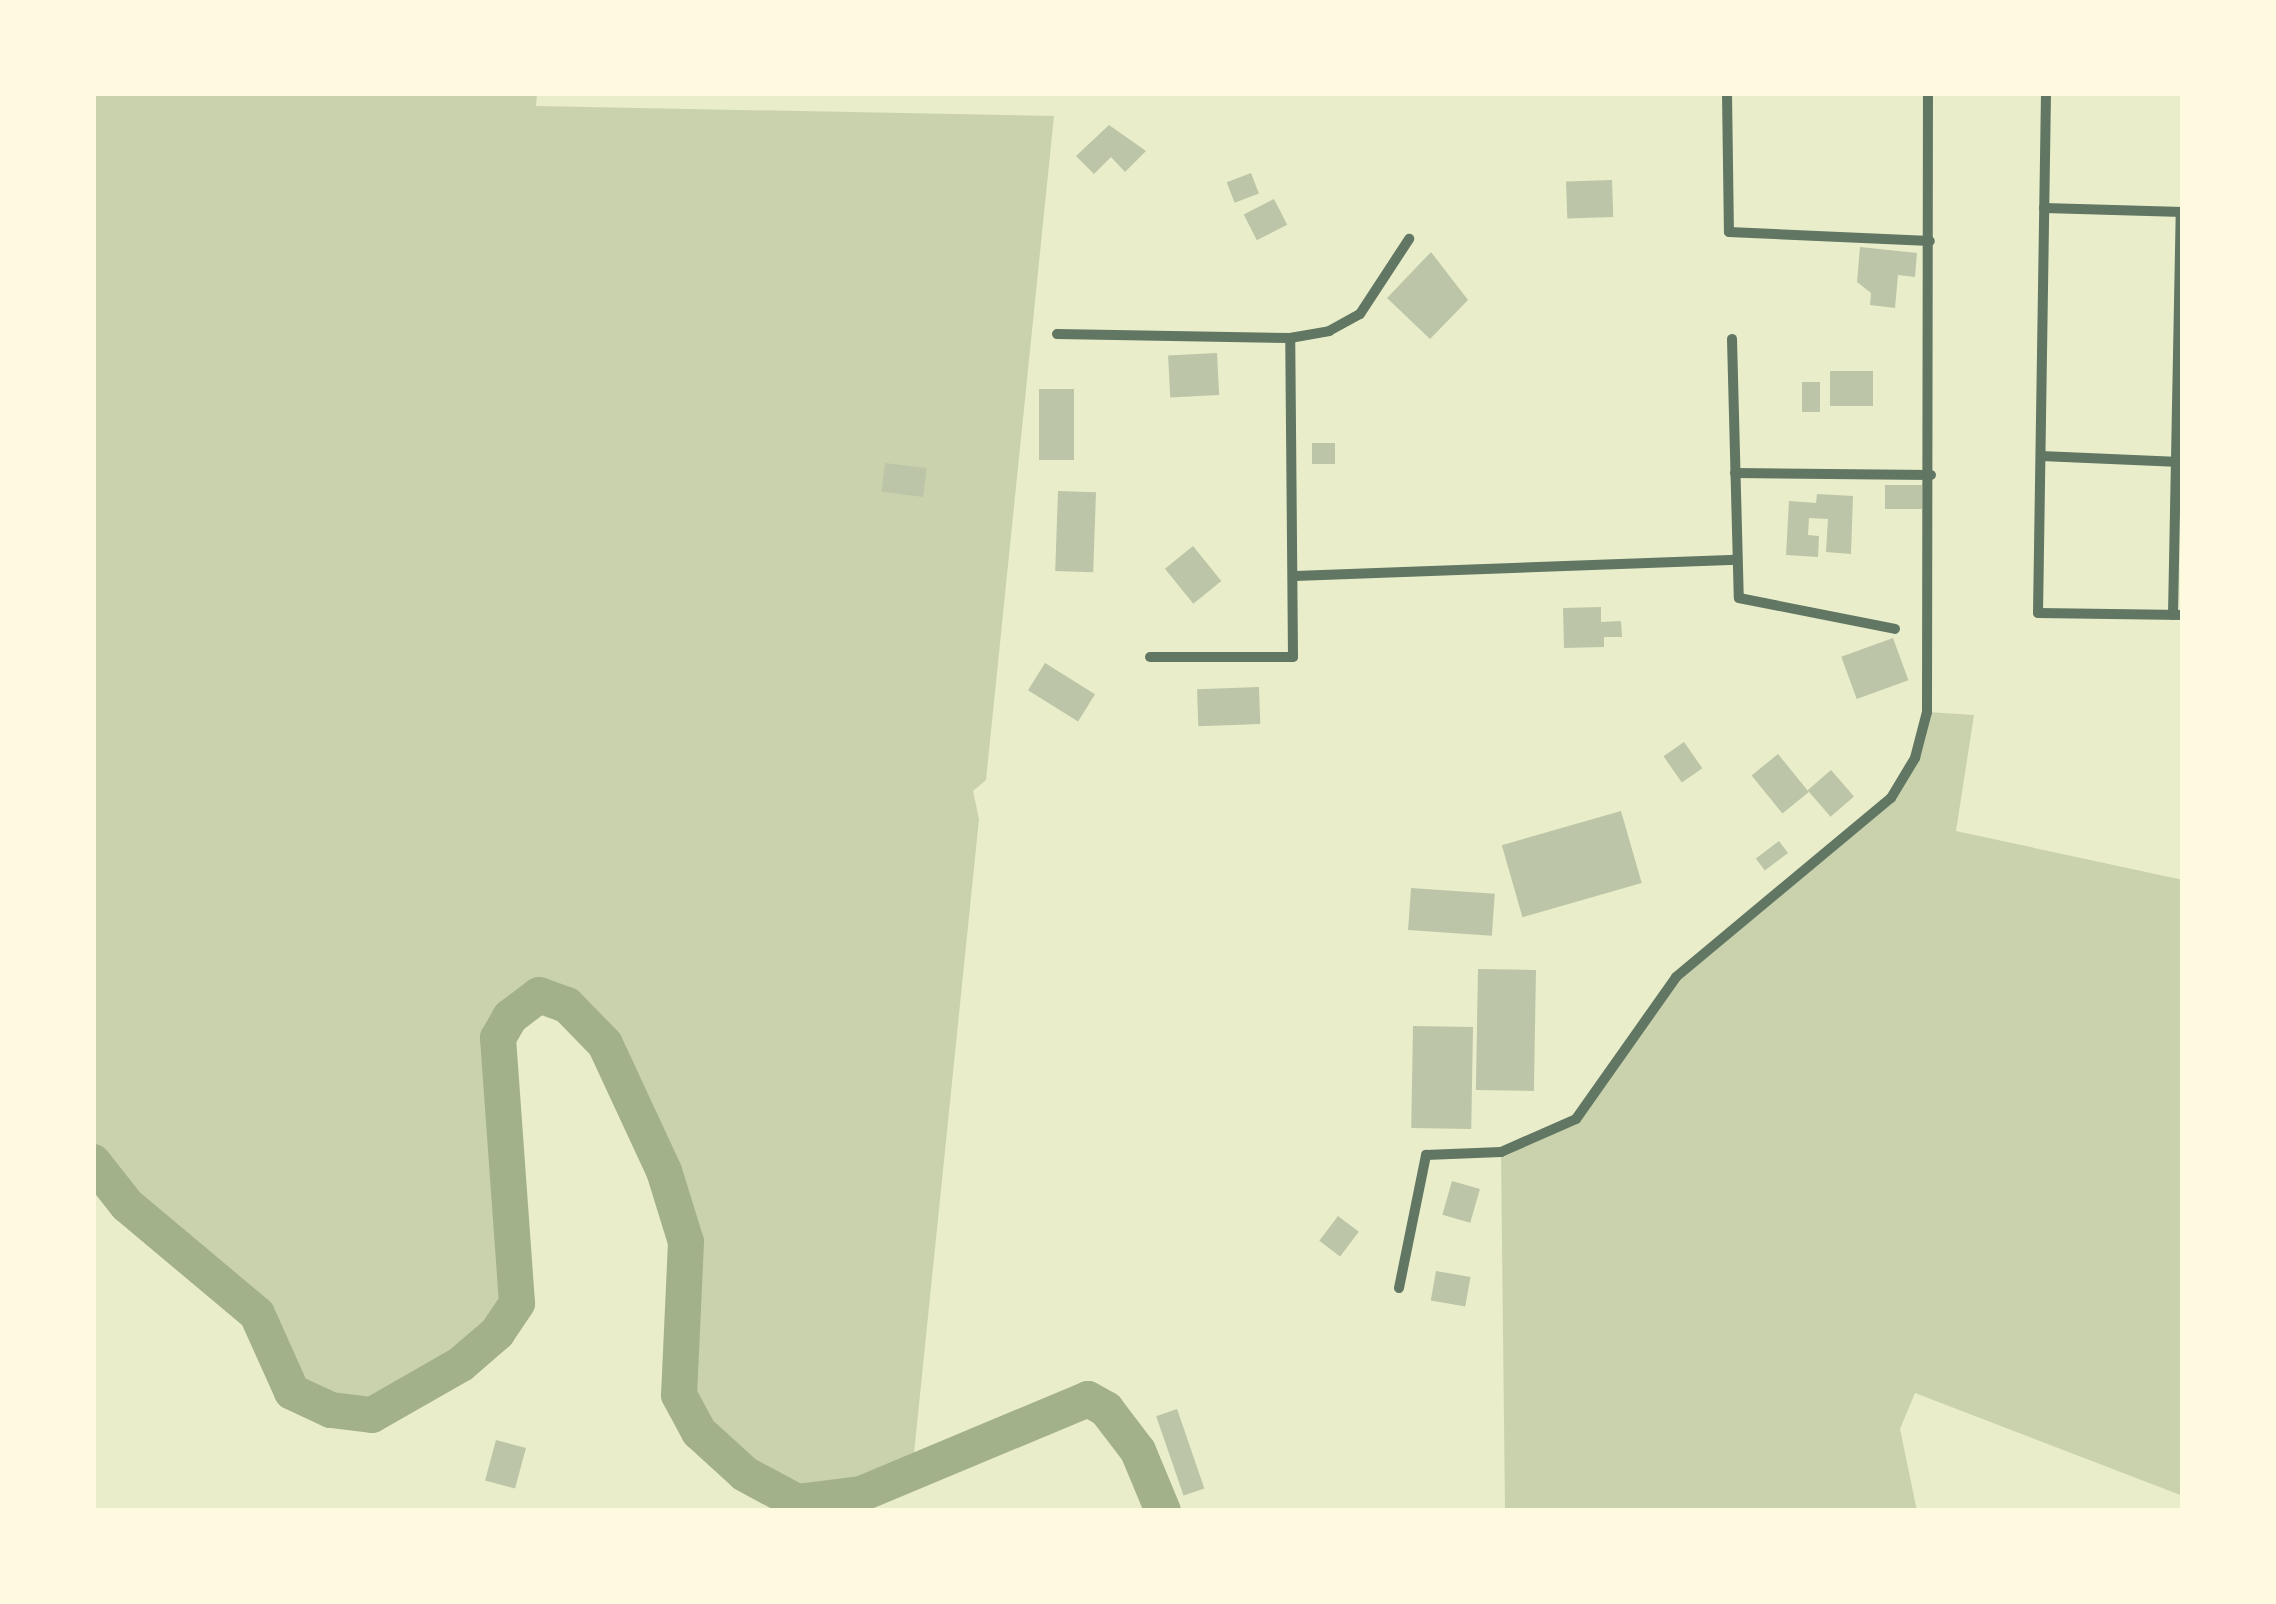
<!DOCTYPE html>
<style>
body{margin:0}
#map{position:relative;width:2276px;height:1604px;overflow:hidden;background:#e9edc9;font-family:"Sofia Sans Condensed",sans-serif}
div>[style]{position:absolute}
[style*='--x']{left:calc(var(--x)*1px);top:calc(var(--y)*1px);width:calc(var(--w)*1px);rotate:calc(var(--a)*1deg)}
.green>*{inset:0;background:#cad2ad}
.river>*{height:36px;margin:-18px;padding:0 18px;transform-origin:18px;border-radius:18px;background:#a3b18a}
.building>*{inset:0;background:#bcc5a7;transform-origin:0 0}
.service>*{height:6px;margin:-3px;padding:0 3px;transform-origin:3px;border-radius:3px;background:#617663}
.minor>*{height:10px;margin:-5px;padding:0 5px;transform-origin:5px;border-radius:5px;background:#617663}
span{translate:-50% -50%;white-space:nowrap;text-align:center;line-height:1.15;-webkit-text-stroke:10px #fefae0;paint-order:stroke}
.frame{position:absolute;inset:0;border:96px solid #fefae0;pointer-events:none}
</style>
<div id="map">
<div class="green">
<div style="clip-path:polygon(93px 93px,537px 93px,536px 106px,1054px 116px,986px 780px,973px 791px,979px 819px,912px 1473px,861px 1494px,797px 1502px,745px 1474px,699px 1432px,679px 1395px,686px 1242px,664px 1171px,605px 1044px,567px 1005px,539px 995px,510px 1017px,498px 1038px,517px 1303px,497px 1333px,461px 1364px,372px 1415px,331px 1410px,292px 1392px,257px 1314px,127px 1205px,93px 1162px)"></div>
<div style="clip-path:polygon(1927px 712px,1974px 715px,1956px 831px,2183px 880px,2183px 1496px,1915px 1393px,1900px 1429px,1917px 1511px,1505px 1511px,1501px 1152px,1576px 1119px,1676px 977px,1891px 798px,1915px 758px)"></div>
</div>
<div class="river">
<div style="--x:93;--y:1162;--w:55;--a:51.7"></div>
<div style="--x:127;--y:1205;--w:170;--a:40"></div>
<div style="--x:257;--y:1314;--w:85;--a:65.8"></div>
<div style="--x:292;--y:1392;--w:43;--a:24.8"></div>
<div style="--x:331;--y:1410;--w:41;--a:7"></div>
<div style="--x:372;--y:1415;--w:103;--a:-29.8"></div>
<div style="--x:461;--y:1364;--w:48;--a:-40.7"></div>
<div style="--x:497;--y:1333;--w:36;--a:-56"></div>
<div style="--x:517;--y:1303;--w:266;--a:-94.1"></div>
<div style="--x:498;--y:1038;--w:24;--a:-60"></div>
<div style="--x:510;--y:1017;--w:36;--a:-37"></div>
<div style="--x:539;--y:995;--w:30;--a:20"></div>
<div style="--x:567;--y:1005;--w:54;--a:45.7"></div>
<div style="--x:605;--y:1044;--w:140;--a:65.1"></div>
<div style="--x:664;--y:1171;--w:74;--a:72.8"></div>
<div style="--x:686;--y:1242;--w:153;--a:92.6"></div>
<div style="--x:679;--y:1395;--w:42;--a:61.6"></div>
<div style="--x:699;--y:1432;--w:62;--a:42.4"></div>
<div style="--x:745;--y:1474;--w:59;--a:28.3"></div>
<div style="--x:797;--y:1502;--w:64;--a:-7.1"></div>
<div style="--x:861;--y:1494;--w:246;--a:-22.7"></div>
<div style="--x:1088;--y:1399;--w:21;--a:29"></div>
<div style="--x:1106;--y:1409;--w:53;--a:52.7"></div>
<div style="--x:1138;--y:1451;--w:65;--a:67.4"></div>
</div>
<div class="building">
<div style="clip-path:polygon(1109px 125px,1146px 151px,1125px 172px,1111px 157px,1094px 174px,1076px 156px)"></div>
<div style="left:1251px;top:173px;width:22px;height:26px;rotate:69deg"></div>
<div style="left:1612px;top:180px;width:37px;height:46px;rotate:88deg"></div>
<div style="left:1274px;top:199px;width:29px;height:34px;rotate:63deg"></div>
<div style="clip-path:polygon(1860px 247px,1917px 253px,1915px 277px,1898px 275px,1895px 308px,1870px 305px,1871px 293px,1857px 282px)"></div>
<div style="clip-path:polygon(1431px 252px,1468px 300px,1430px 339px,1387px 298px)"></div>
<div style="left:1217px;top:353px;width:42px;height:49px;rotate:87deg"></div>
<div style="left:1873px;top:371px;width:35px;height:43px;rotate:90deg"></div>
<div style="left:1802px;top:382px;width:18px;height:30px"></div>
<div style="left:1039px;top:389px;width:35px;height:71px"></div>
<div style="left:1312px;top:443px;width:23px;height:21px"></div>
<div style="left:885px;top:463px;width:42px;height:29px;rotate:7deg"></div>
<div style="left:1885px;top:485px;width:37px;height:24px"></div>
<div style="left:1058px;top:491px;width:38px;height:80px;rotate:2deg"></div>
<div style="clip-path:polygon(1817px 494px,1853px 496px,1851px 554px,1826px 552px,1828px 519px,1809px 518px,1808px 535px,1819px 536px,1818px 557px,1786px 555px,1789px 501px,1816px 503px)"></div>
<div style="left:1193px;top:546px;width:45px;height:36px;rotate:51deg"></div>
<div style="clip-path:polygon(1601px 607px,1601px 622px,1621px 621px,1622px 637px,1604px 637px,1604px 647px,1564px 648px,1563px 608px)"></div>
<div style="left:1893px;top:638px;width:45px;height:55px;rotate:70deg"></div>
<div style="left:1045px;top:663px;width:59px;height:32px;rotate:32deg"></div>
<div style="left:1259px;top:687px;width:37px;height:62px;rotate:88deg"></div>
<div style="left:1684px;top:742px;width:32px;height:25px;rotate:55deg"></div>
<div style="left:1778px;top:754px;width:49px;height:34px;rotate:51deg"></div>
<div style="left:1831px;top:770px;width:35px;height:31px;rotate:49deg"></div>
<div style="left:1621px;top:811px;width:75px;height:124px;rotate:74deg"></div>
<div style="left:1779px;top:841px;width:15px;height:29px;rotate:53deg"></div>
<div style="left:1411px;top:888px;width:84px;height:42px;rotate:4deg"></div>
<div style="left:1478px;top:969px;width:58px;height:121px;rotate:1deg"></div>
<div style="left:1413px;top:1026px;width:60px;height:102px;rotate:1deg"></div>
<div style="left:1452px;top:1181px;width:29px;height:35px;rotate:16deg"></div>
<div style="left:1338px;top:1216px;width:26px;height:31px;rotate:37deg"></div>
<div style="left:1436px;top:1271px;width:35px;height:30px;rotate:10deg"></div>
<div style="left:1177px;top:1409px;width:84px;height:22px;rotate:71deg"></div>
<div style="left:496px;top:1440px;width:31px;height:42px;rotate:15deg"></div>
</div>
<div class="service">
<div style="--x:496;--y:1511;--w:2;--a:0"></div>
</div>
<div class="minor">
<div style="--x:1727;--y:93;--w:139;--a:89.2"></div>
<div style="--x:1729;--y:232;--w:201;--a:2.6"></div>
<div style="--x:2046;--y:93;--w:520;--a:90.88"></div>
<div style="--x:2038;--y:613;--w:145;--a:0.8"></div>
<div style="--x:2044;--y:208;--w:139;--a:1.6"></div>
<div style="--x:1057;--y:334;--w:233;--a:1"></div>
<div style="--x:1290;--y:338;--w:40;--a:-10"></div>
<div style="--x:1329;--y:331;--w:35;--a:-29"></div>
<div style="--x:1360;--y:314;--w:90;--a:-56.8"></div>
<div style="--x:1732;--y:339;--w:259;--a:88.5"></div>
<div style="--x:1739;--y:598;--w:159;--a:11.2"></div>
<div style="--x:2041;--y:456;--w:139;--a:2.5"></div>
<div style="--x:1735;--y:473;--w:196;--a:0.6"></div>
<div style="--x:1295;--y:576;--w:442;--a:-2.1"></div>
<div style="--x:2173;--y:615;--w:403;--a:-88.9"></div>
<div style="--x:1150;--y:657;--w:143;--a:0"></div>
<div style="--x:1293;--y:657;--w:319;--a:-90.5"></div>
<div style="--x:1399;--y:1288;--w:136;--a:-78.5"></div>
<div style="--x:1426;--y:1155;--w:75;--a:-2.3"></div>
<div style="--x:1501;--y:1152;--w:82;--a:-23.7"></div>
<div style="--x:1576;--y:1119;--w:174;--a:-54.8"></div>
<div style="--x:1676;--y:977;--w:280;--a:-39.8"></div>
<div style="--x:1891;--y:798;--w:47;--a:-59"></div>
<div style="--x:1915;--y:758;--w:48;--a:-75.4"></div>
<div style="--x:1927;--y:712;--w:619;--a:-89.91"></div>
</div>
<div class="frame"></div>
</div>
